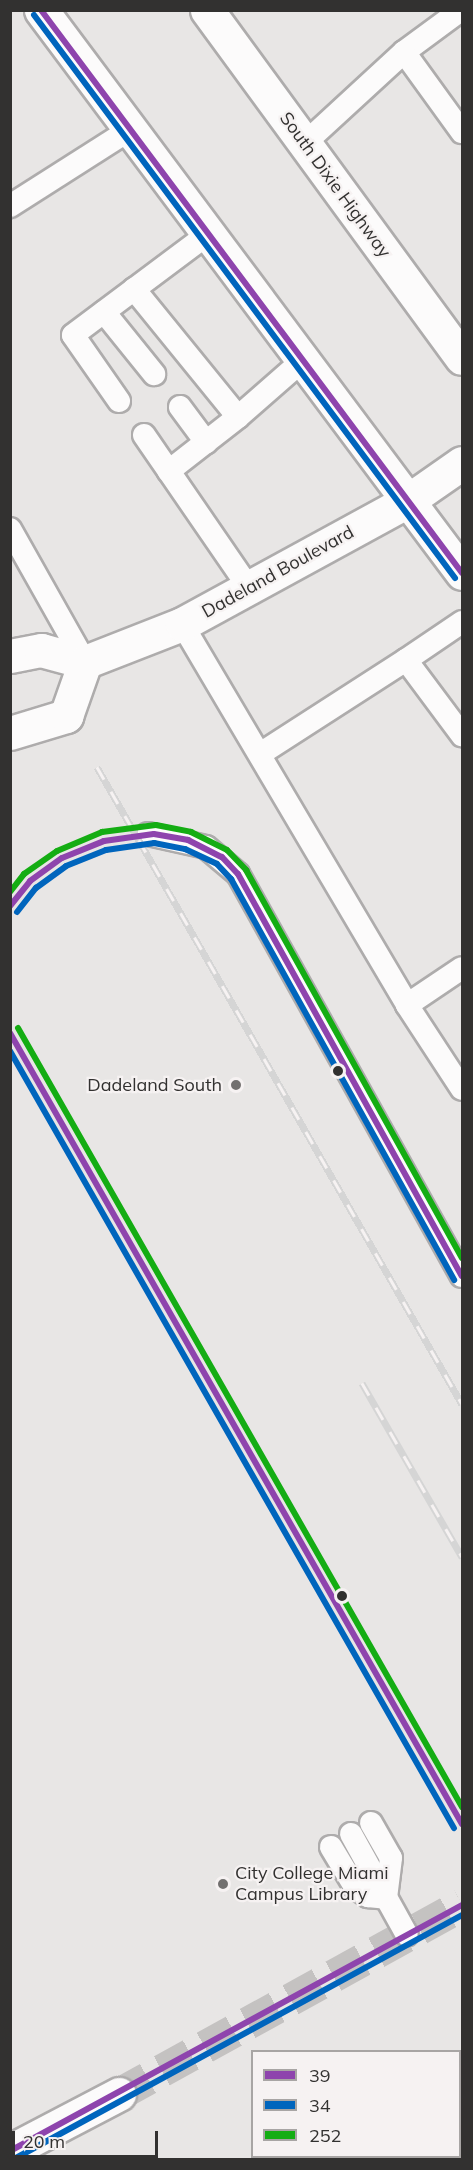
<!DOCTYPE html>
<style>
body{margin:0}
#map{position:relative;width:473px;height:2170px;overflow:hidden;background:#e8e6e5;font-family:Mulish,sans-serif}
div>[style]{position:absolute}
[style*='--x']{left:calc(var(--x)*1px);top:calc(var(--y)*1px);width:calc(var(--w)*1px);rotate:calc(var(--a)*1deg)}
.tertiary-tunnel>*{height:33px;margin-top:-16.5px;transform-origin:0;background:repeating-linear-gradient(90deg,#c4c2c1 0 33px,transparent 0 49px)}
.roads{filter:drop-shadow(2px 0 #aeacac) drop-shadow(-2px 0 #aeacac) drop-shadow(0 2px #aeacac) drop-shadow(0 -2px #aeacac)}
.service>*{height:22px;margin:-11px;padding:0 11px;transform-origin:11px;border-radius:11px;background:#fcfbfb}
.tertiary>*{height:33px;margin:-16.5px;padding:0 16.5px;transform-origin:16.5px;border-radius:16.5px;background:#fcfbfb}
.trunk>*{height:33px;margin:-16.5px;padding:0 16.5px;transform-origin:16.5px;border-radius:16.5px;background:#fcfbfb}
.rail>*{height:7px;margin-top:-3.5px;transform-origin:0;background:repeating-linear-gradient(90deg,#f6f2f2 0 14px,#d5d5d5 0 28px);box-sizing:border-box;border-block:2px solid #d5d5d5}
.bus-1>*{height:6px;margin:-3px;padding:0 3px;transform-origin:3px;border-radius:3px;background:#8e44ad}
.bus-2>*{height:6px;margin:-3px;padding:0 3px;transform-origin:3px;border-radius:3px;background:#0065bd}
.bus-3>*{height:6px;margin:-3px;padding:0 3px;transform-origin:3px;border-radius:3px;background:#14ad13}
.dots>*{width:16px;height:16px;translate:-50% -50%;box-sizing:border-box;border:3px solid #f6f2f2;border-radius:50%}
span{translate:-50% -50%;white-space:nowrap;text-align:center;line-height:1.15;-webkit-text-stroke:4.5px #f6f2f2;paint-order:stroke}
.street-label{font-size:18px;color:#323130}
.poi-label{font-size:18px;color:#323130}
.right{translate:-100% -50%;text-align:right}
.left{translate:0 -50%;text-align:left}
.frame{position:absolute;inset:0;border:12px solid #323130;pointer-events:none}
.legend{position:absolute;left:251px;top:2050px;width:210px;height:108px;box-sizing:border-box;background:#f6f2f2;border:2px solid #a8a5a4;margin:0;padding:8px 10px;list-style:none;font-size:18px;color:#323130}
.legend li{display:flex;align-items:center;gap:12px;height:30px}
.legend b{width:30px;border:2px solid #a8a5a4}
.scale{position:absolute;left:12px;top:2131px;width:146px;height:27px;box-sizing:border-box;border:3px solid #323130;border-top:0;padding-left:8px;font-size:18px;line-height:21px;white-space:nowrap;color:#323130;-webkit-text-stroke:4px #f6f2f2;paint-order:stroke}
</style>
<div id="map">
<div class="tertiary-tunnel">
<div style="--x:119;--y:2094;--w:392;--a:-28.9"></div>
</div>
<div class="roads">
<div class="service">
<div style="--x:461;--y:10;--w:71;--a:143.6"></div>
<div style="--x:404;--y:52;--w:99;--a:54.1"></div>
<div style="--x:304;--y:144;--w:136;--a:-42.6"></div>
<div style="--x:10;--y:206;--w:143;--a:-32.5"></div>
<div style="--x:134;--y:289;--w:165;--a:50.9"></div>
<div style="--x:238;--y:417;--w:88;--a:142"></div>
<div style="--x:104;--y:312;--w:80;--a:51.1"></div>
<div style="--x:119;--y:401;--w:80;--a:-124.9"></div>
<div style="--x:73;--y:335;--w:169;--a:-36.8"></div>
<div style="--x:180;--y:407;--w:44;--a:53.4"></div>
<div style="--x:238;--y:417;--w:85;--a:-41.2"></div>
<div style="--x:144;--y:435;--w:187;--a:55.5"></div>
<div style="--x:10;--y:529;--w:153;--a:60.6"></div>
<div style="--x:462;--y:622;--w:68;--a:145.8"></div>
<div style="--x:406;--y:660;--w:94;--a:53.3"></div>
<div style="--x:182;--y:624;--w:442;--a:59.4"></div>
<div style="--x:407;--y:1005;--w:100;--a:56.8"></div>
<div style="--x:260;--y:754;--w:174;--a:-32.8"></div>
<div style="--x:148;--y:834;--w:59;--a:12.6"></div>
<div style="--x:206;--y:847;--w:42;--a:40.2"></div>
<div style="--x:238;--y:874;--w:460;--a:60.9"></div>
<div style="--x:407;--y:1005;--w:66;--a:-33.9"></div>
<div style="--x:371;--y:1823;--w:40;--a:60.3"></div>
<div style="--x:391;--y:1858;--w:40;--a:97.1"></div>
<div style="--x:351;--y:1834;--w:115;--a:61"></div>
<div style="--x:331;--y:1847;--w:47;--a:59"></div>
<div style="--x:355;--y:1887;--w:16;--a:35"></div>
<div style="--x:368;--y:1896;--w:18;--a:6"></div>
</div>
<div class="tertiary">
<div style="--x:10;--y:656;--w:32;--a:-11"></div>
<div style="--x:41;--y:650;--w:46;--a:15.3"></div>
<div style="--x:85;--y:662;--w:104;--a:-21.4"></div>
<div style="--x:182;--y:624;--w:255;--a:-28.6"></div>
<div style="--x:406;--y:502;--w:68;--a:-34.9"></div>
<div style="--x:10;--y:733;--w:59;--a:-16.9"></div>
<div style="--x:66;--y:716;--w:57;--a:-70.6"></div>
<div style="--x:10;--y:2151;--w:123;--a:-27.6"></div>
</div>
<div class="trunk">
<div style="--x:41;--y:10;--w:703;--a:53.21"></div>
<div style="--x:207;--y:10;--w:431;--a:53.8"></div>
</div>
</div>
<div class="rail">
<div style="--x:97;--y:767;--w:734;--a:60.19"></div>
<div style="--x:362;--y:1383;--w:201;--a:60.1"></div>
</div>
<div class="bus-1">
<div style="--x:41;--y:10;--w:703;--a:53.21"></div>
<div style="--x:10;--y:906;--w:32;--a:-51"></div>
<div style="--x:30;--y:881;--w:39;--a:-36"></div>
<div style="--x:62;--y:858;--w:45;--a:-22"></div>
<div style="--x:104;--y:841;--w:50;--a:-8"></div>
<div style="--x:154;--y:834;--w:35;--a:10"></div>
<div style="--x:188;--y:840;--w:38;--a:27"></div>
<div style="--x:222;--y:857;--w:23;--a:47"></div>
<div style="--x:238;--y:874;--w:460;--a:60.9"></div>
<div style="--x:10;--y:1033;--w:911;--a:60.26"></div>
<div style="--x:10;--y:2151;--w:515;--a:-28.56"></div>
</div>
<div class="bus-2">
<div style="--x:34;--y:15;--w:703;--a:53.21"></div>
<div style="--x:17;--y:912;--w:31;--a:-52"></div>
<div style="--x:36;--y:888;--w:37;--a:-36"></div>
<div style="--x:66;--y:866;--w:43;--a:-21.8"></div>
<div style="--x:106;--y:850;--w:49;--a:-8.3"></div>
<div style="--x:154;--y:843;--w:32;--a:11"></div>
<div style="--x:185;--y:849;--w:35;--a:25"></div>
<div style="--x:217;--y:864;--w:21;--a:47"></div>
<div style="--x:231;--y:879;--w:459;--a:60.9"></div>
<div style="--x:10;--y:1051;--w:895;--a:60.26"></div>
<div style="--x:14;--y:2159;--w:510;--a:-28.57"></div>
</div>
<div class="bus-3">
<div style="--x:10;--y:892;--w:23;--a:-52"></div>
<div style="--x:24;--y:874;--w:40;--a:-34.9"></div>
<div style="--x:57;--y:851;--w:49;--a:-22.9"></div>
<div style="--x:102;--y:832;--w:54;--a:-7.4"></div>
<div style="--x:156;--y:825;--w:36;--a:11"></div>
<div style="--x:191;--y:832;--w:40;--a:26.6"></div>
<div style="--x:227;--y:850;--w:28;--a:46"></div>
<div style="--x:246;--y:870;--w:444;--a:60.9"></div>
<div style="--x:18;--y:1028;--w:897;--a:60.32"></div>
</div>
<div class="dots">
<div style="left:338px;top:1071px;background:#323130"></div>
<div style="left:236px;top:1085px;background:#72706f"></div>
<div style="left:342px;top:1596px;background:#323130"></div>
<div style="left:223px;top:1884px;background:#72706f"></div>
</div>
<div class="street-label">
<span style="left:335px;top:185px;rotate:54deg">South Dixie Highway</span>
<span style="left:278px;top:572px;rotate:-29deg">Dadeland Boulevard</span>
</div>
<div class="poi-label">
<span class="right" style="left:222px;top:1085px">Dadeland South</span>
<span class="left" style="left:235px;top:1884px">City College Miami<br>Campus Library</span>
</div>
<div class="frame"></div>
<ul class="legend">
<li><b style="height:8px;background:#8e44ad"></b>39</li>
<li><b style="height:8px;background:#0065bd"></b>34</li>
<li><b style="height:8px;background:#14ad13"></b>252</li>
</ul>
<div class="scale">20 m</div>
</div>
